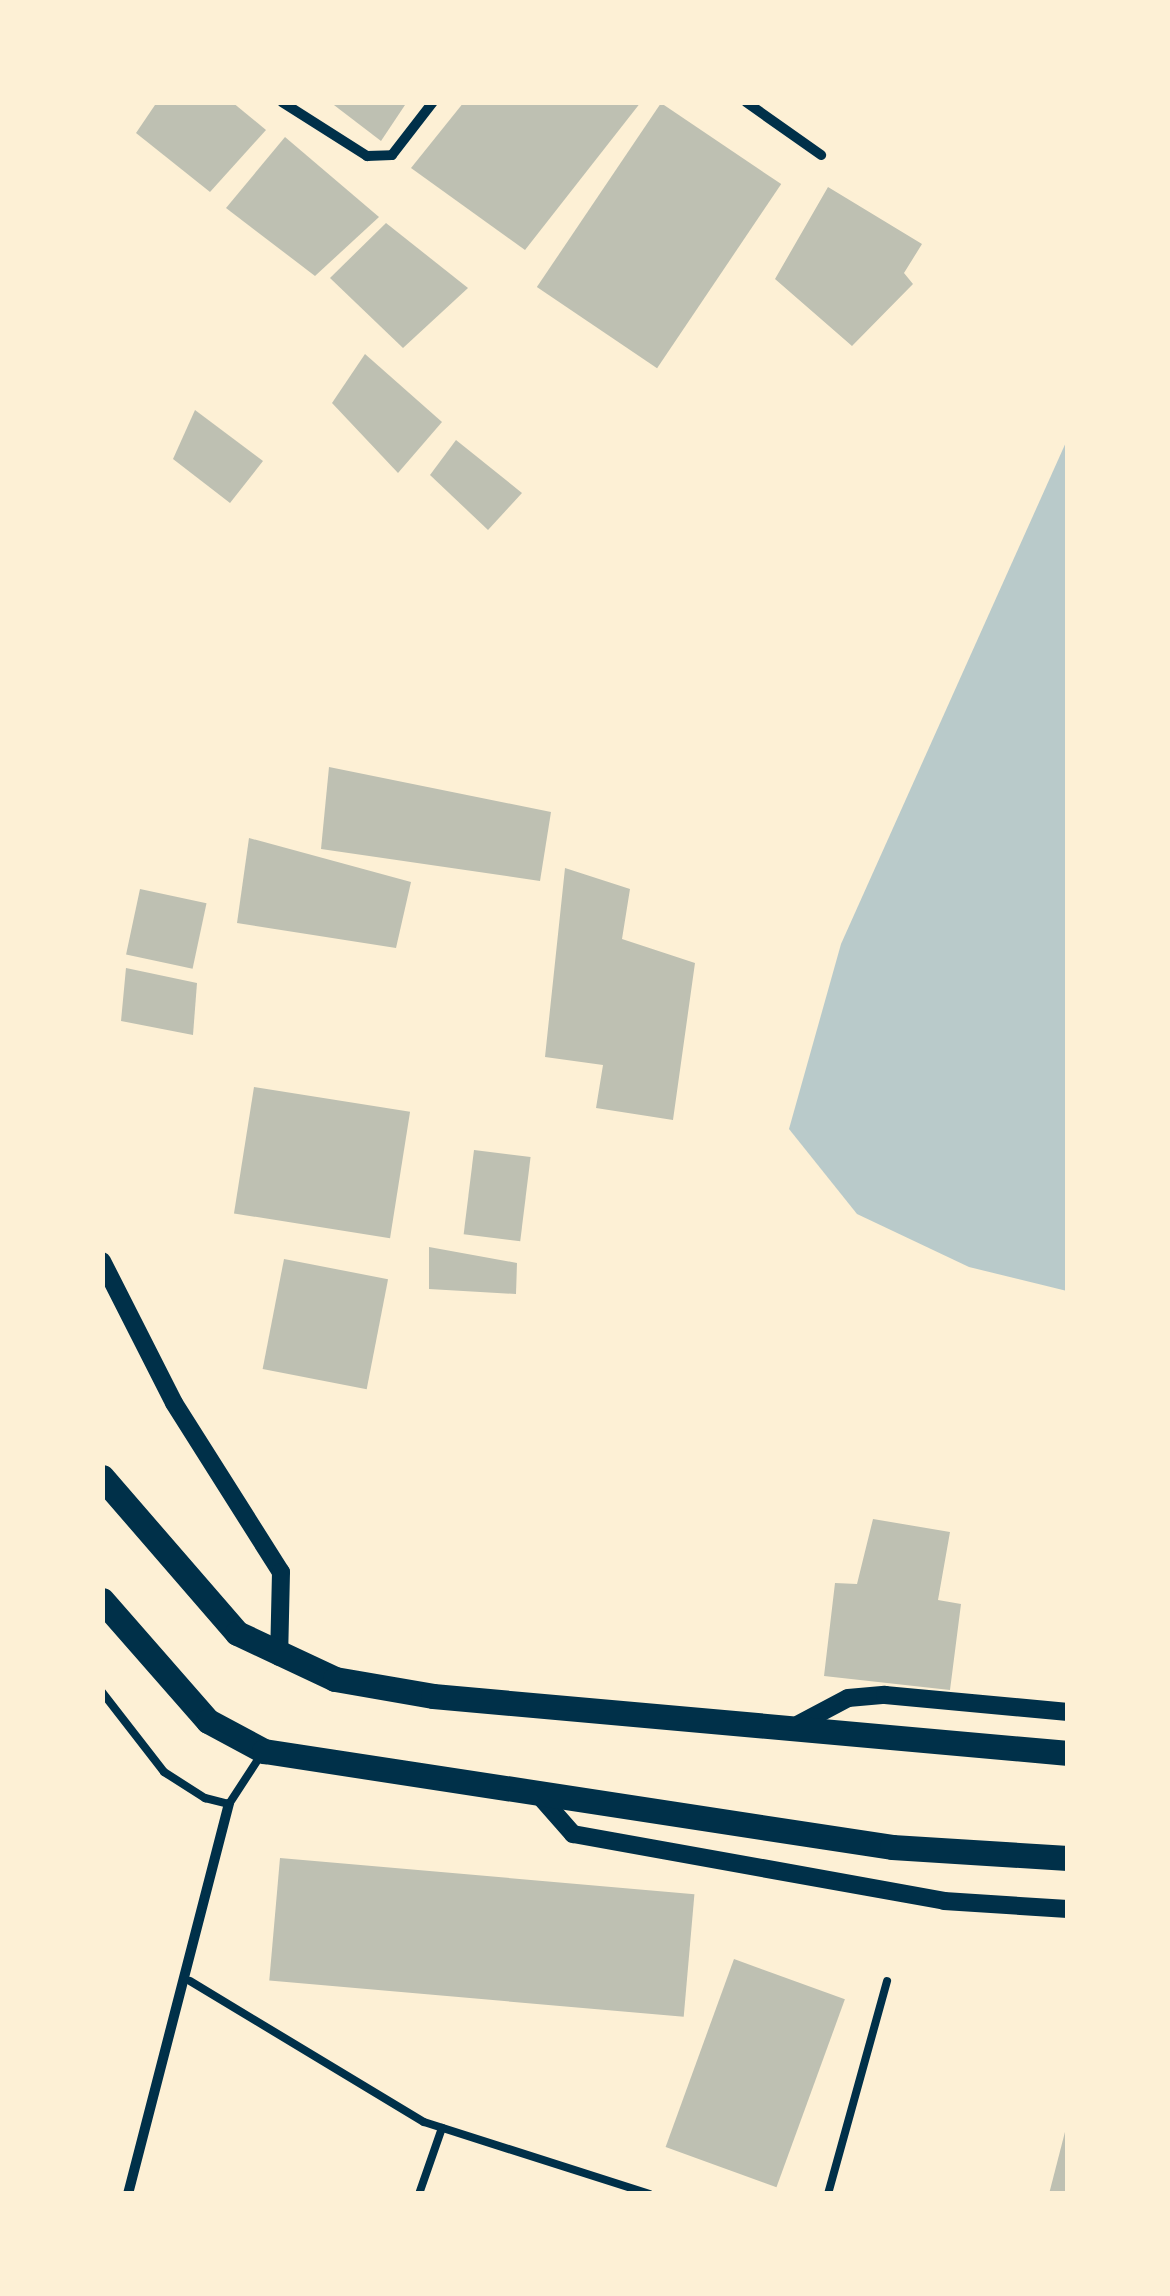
<!DOCTYPE html>
<style>
body{margin:0}
#map{position:relative;width:1170px;height:2296px;overflow:hidden;background:#fdf0d5;font-family:"Golos Text",sans-serif}
div>[style]{position:absolute}
[style*='--x']{left:calc(var(--x)*1px);top:calc(var(--y)*1px);width:calc(var(--w)*1px);rotate:calc(var(--a)*1deg)}
.green>*{inset:0;background:#b9caca}
.building>*{inset:0;background:#bec0b2;transform-origin:0 0}
.service>*{height:8px;margin:-4px;padding:0 4px;transform-origin:4px;border-radius:4px;background:#003049}
.minor>*{height:10px;margin:-5px;padding:0 5px;transform-origin:5px;border-radius:5px;background:#003049}
.tertiary>*{height:18px;margin:-9px;padding:0 9px;transform-origin:9px;border-radius:9px;background:#003049}
.primary>*{height:25px;margin:-12.5px;padding:0 12.5px;transform-origin:12.5px;border-radius:12.5px;background:#003049}
span{translate:-50% -50%;white-space:nowrap;text-align:center;line-height:1.15;-webkit-text-stroke:10px #fdf0d5;paint-order:stroke}
.frame{position:absolute;inset:0;border:105px solid #fdf0d5;pointer-events:none}
</style>
<div id="map">
<div class="green">
<div style="clip-path:polygon(1067px 440px,1067px 1291px,969px 1267px,857px 1214px,789px 1129px,841px 944px)"></div>
</div>
<div class="building">
<div style="clip-path:polygon(157px 102px,232px 102px,266px 130px,210px 192px,136px 133px)"></div>
<div style="clip-path:polygon(330px 102px,407px 102px,381px 141px)"></div>
<div style="clip-path:polygon(464px 102px,641px 102px,525px 250px,411px 168px)"></div>
<div style="left:661px;top:103px;width:145px;height:222px;rotate:34deg"></div>
<div style="clip-path:polygon(285px 137px,379px 217px,315px 276px,226px 208px)"></div>
<div style="clip-path:polygon(828px 187px,922px 244px,904px 273px,913px 284px,852px 346px,775px 279px)"></div>
<div style="clip-path:polygon(386px 223px,468px 288px,403px 348px,330px 278px)"></div>
<div style="clip-path:polygon(365px 354px,442px 422px,398px 473px,332px 403px)"></div>
<div style="clip-path:polygon(195px 410px,263px 461px,230px 503px,173px 459px)"></div>
<div style="clip-path:polygon(456px 440px,522px 493px,488px 530px,430px 475px)"></div>
<div style="clip-path:polygon(329px 767px,551px 812px,540px 881px,321px 849px)"></div>
<div style="clip-path:polygon(249px 838px,411px 882px,396px 948px,237px 923px)"></div>
<div style="clip-path:polygon(565px 868px,630px 889px,622px 939px,695px 963px,673px 1120px,596px 1108px,603px 1065px,545px 1057px)"></div>
<div style="left:140px;top:889px;width:68px;height:67px;rotate:12deg"></div>
<div style="clip-path:polygon(126px 968px,197px 983px,193px 1035px,121px 1021px)"></div>
<div style="left:254px;top:1087px;width:158px;height:128px;rotate:9deg"></div>
<div style="left:474px;top:1150px;width:57px;height:85px;rotate:7deg"></div>
<div style="clip-path:polygon(429px 1247px,517px 1263px,516px 1294px,429px 1289px)"></div>
<div style="left:284px;top:1259px;width:106px;height:112px;rotate:11deg"></div>
<div style="clip-path:polygon(873px 1519px,950px 1532px,938px 1600px,961px 1604px,950px 1690px,824px 1676px,835px 1583px,857px 1584px)"></div>
<div style="left:280px;top:1858px;width:416px;height:123px;rotate:5deg"></div>
<div style="left:734px;top:1959px;width:118px;height:200px;rotate:20deg"></div>
<div style="clip-path:polygon(1066px 2128px,1068px 2194px,1049px 2194px)"></div>
</div>
<div class="service">
<div style="--x:102;--y:1692;--w:101;--a:52.2"></div>
<div style="--x:164;--y:1772;--w:49;--a:32.4"></div>
<div style="--x:205;--y:1798;--w:25;--a:14"></div>
<div style="--x:229;--y:1804;--w:59;--a:-56.9"></div>
<div style="--x:190;--y:1981;--w:273;--a:31.1"></div>
<div style="--x:424;--y:2122;--w:237;--a:17.7"></div>
<div style="--x:419;--y:2194;--w:70;--a:-70.8"></div>
<div style="--x:828;--y:2194;--w:221;--a:-74.5"></div>
</div>
<div class="minor">
<div style="--x:282;--y:102;--w:101;--a:32.4"></div>
<div style="--x:367;--y:156;--w:25;--a:-2"></div>
<div style="--x:392;--y:155;--w:67;--a:-52.3"></div>
<div style="--x:746;--y:102;--w:92;--a:35.2"></div>
<div style="--x:128;--y:2194;--w:403;--a:-75.5"></div>
</div>
<div class="tertiary">
<div style="--x:102;--y:1261;--w:159;--a:63.1"></div>
<div style="--x:174;--y:1403;--w:200;--a:57.7"></div>
<div style="--x:281;--y:1572;--w:85;--a:91.3"></div>
<div style="--x:799;--y:1724;--w:55;--a:-28"></div>
<div style="--x:848;--y:1698;--w:37;--a:-5"></div>
<div style="--x:885;--y:1695;--w:184;--a:5.3"></div>
<div style="--x:537;--y:1793;--w:55;--a:48.7"></div>
<div style="--x:573;--y:1834;--w:377;--a:10.2"></div>
<div style="--x:944;--y:1901;--w:124;--a:3.7"></div>
</div>
<div class="primary">
<div style="--x:102;--y:1477;--w:206;--a:49.1"></div>
<div style="--x:237;--y:1633;--w:108;--a:25.1"></div>
<div style="--x:335;--y:1679;--w:99;--a:9.8"></div>
<div style="--x:433;--y:1696;--w:638;--a:5.13"></div>
<div style="--x:102;--y:1600;--w:161;--a:48.8"></div>
<div style="--x:208;--y:1721;--w:64;--a:28.2"></div>
<div style="--x:264;--y:1751;--w:635;--a:8.69"></div>
<div style="--x:892;--y:1847;--w:176;--a:3.6"></div>
</div>
<div class="frame"></div>
</div>
